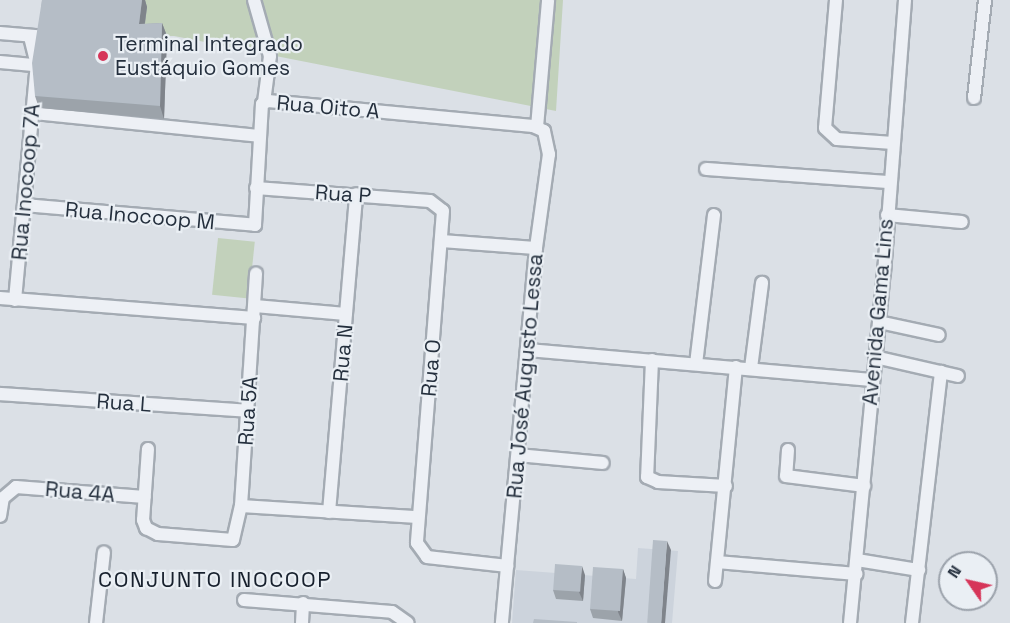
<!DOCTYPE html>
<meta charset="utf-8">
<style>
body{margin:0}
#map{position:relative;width:1010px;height:623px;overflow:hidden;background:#dbe0e6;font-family:"Space Grotesk",sans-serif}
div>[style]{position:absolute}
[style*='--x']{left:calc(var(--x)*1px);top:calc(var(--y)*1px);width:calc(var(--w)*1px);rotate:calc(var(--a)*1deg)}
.built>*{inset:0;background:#ccd3dc}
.green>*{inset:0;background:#c2d1bb;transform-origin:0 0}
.roads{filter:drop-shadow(2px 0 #a4abb3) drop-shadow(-2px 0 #a4abb3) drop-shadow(0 2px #a4abb3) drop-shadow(0 -2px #a4abb3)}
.minor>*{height:12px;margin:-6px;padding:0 6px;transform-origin:6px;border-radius:6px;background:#edf0f5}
.wall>*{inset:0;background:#9ca3aa}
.shaded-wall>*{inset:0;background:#7f848b}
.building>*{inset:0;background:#b5bdc6;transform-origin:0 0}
.dots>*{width:16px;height:16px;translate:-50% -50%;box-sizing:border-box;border:3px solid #eaeff4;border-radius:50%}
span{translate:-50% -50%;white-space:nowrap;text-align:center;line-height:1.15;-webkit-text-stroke:4.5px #eaeff4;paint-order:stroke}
.poi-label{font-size:21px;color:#242f3d}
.left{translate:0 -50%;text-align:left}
.street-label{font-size:21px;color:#242f3d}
.neighbourhood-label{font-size:22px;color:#17202d;letter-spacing:1.5px}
.north{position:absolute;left:938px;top:551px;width:60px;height:60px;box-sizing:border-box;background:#eaeff4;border:2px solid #9ba2ab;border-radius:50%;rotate:304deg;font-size:16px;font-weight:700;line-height:24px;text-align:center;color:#242f3d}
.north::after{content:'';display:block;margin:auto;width:21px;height:27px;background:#d63559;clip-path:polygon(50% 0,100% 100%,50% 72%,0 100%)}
</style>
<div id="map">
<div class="built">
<div style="clip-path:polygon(638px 548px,678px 551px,672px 623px,512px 623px,516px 570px,636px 579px)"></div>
</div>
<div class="green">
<div style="clip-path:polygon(85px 0,563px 0,556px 111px,174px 36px,143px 36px)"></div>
<div style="left:218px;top:238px;width:37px;height:57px;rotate:6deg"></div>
</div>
<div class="roads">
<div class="minor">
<div style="--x:254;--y:0;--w:58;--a:74.1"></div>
<div style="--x:270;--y:56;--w:46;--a:97.4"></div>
<div style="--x:836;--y:0;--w:128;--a:94.9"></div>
<div style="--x:825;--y:128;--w:16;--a:43"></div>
<div style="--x:837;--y:139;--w:56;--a:4.1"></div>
<div style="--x:0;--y:33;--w:38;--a:5"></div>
<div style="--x:0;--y:62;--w:44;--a:5.2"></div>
<div style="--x:974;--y:98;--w:99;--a:-83.6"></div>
<div style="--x:33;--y:113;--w:228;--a:5.8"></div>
<div style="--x:537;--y:127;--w:127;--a:-85"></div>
<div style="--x:706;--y:169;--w:183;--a:4.1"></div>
<div style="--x:256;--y:188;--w:174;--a:4.3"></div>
<div style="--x:430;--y:201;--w:16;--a:38"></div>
<div style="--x:443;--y:211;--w:333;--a:94.5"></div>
<div style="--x:417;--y:543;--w:17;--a:54"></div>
<div style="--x:427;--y:557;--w:81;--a:6.4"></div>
<div style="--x:24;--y:205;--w:232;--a:4.9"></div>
<div style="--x:255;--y:225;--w:121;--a:-86.7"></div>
<div style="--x:262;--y:104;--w:7;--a:-27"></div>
<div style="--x:268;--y:101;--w:266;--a:5.4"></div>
<div style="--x:533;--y:126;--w:12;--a:24"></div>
<div style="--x:544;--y:131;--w:24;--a:78"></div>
<div style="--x:549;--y:154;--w:95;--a:97.9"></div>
<div style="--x:536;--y:248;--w:377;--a:95.2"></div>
<div style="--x:887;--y:215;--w:75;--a:5.3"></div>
<div style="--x:441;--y:241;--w:95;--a:4.2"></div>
<div style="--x:0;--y:298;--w:255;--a:4.5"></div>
<div style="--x:15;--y:300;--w:236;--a:-84.7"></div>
<div style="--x:37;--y:65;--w:30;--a:-104"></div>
<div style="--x:255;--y:306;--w:91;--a:5"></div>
<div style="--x:879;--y:322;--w:61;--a:12.2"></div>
<div style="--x:528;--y:350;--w:345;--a:5"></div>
<div style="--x:875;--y:357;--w:85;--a:12.9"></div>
<div style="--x:652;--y:360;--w:117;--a:92.4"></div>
<div style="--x:647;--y:477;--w:12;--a:24"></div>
<div style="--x:658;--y:482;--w:68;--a:3.4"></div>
<div style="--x:696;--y:364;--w:150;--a:-83.1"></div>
<div style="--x:751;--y:368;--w:86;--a:-82.6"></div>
<div style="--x:0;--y:394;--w:249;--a:3.9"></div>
<div style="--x:148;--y:449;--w:71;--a:94"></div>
<div style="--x:143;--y:520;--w:9;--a:69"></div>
<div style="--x:146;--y:528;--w:13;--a:27"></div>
<div style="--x:158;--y:534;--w:75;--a:4.6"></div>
<div style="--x:233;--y:540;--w:35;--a:-77"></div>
<div style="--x:241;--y:506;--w:233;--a:-86.3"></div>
<div style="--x:788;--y:450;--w:26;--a:94"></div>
<div style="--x:786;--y:476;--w:79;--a:7.3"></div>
<div style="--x:518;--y:455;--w:85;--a:5.4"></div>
<div style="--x:241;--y:506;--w:177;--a:3.6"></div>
<div style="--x:329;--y:512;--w:319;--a:-85.1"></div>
<div style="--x:0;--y:516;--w:18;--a:-81"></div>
<div style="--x:3;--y:498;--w:17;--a:-40"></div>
<div style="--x:16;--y:487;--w:129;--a:4.4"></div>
<div style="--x:857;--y:560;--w:63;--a:9.2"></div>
<div style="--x:717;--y:562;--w:140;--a:4.9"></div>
<div style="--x:715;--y:581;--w:215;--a:-84.4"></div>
<div style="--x:244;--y:600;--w:148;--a:4.6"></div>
<div style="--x:392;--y:612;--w:19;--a:35"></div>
<div style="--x:96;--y:623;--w:71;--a:-83.6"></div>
<div style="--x:302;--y:623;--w:20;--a:-87"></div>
<div style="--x:850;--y:623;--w:352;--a:-84.5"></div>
<div style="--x:884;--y:273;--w:274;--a:-85.6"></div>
<div style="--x:912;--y:623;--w:253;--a:-83.4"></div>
</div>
</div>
<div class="wall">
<div style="clip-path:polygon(42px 0,145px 0,147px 7px,145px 24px,162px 23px,167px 36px,164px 119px,39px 108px,35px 96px)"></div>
<div style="clip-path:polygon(623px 569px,626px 578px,622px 621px,593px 618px,590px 609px)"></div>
<div style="clip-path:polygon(585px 575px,583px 601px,556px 599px,553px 590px)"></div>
</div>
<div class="shaded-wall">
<div style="clip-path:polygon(142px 0,145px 0,147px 7px,143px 36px,139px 24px)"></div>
<div style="clip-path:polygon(162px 23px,167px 36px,164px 119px,160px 106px)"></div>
<div style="clip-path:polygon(667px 541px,671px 550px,665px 623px,661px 623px)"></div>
<div style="clip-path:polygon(582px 566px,585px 575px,583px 601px,579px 592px)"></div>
<div style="clip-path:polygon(623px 569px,626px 578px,622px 621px,618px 612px)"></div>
</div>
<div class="building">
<div style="clip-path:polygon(42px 0,142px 0,139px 24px,162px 23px,160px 106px,35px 96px,32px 63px)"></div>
<div style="left:653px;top:540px;width:14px;height:83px;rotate:4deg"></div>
<div style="left:555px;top:564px;width:27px;height:26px;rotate:4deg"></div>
<div style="left:593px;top:567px;width:30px;height:42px;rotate:4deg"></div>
<div style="clip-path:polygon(534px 619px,577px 622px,577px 623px,533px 623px)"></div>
</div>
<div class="dots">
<div style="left:103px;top:56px;background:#d63559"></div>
</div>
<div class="poi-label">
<span class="left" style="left:115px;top:56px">Terminal Integrado<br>Eustáquio Gomes</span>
</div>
<div class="street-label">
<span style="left:328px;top:107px;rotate:5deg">Rua Oito A</span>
<span style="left:26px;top:182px;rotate:-85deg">Rua Inocoop 7A</span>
<span style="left:343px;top:194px;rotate:4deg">Rua P</span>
<span style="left:140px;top:216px;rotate:5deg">Rua Inocoop M</span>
<span style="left:878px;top:312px;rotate:-85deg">Avenida Gama Lins</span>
<span style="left:343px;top:353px;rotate:-85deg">Rua N</span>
<span style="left:431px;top:368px;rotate:-85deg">Rua O</span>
<span style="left:525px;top:376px;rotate:-85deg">Rua José Augusto Lessa</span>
<span style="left:124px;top:403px;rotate:4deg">Rua L</span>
<span style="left:248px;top:411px;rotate:-86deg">Rua 5A</span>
<span style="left:80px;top:492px;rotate:5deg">Rua 4A</span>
</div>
<div class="neighbourhood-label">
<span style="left:215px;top:580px">CONJUNTO INOCOOP</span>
</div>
<div class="north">N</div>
</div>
